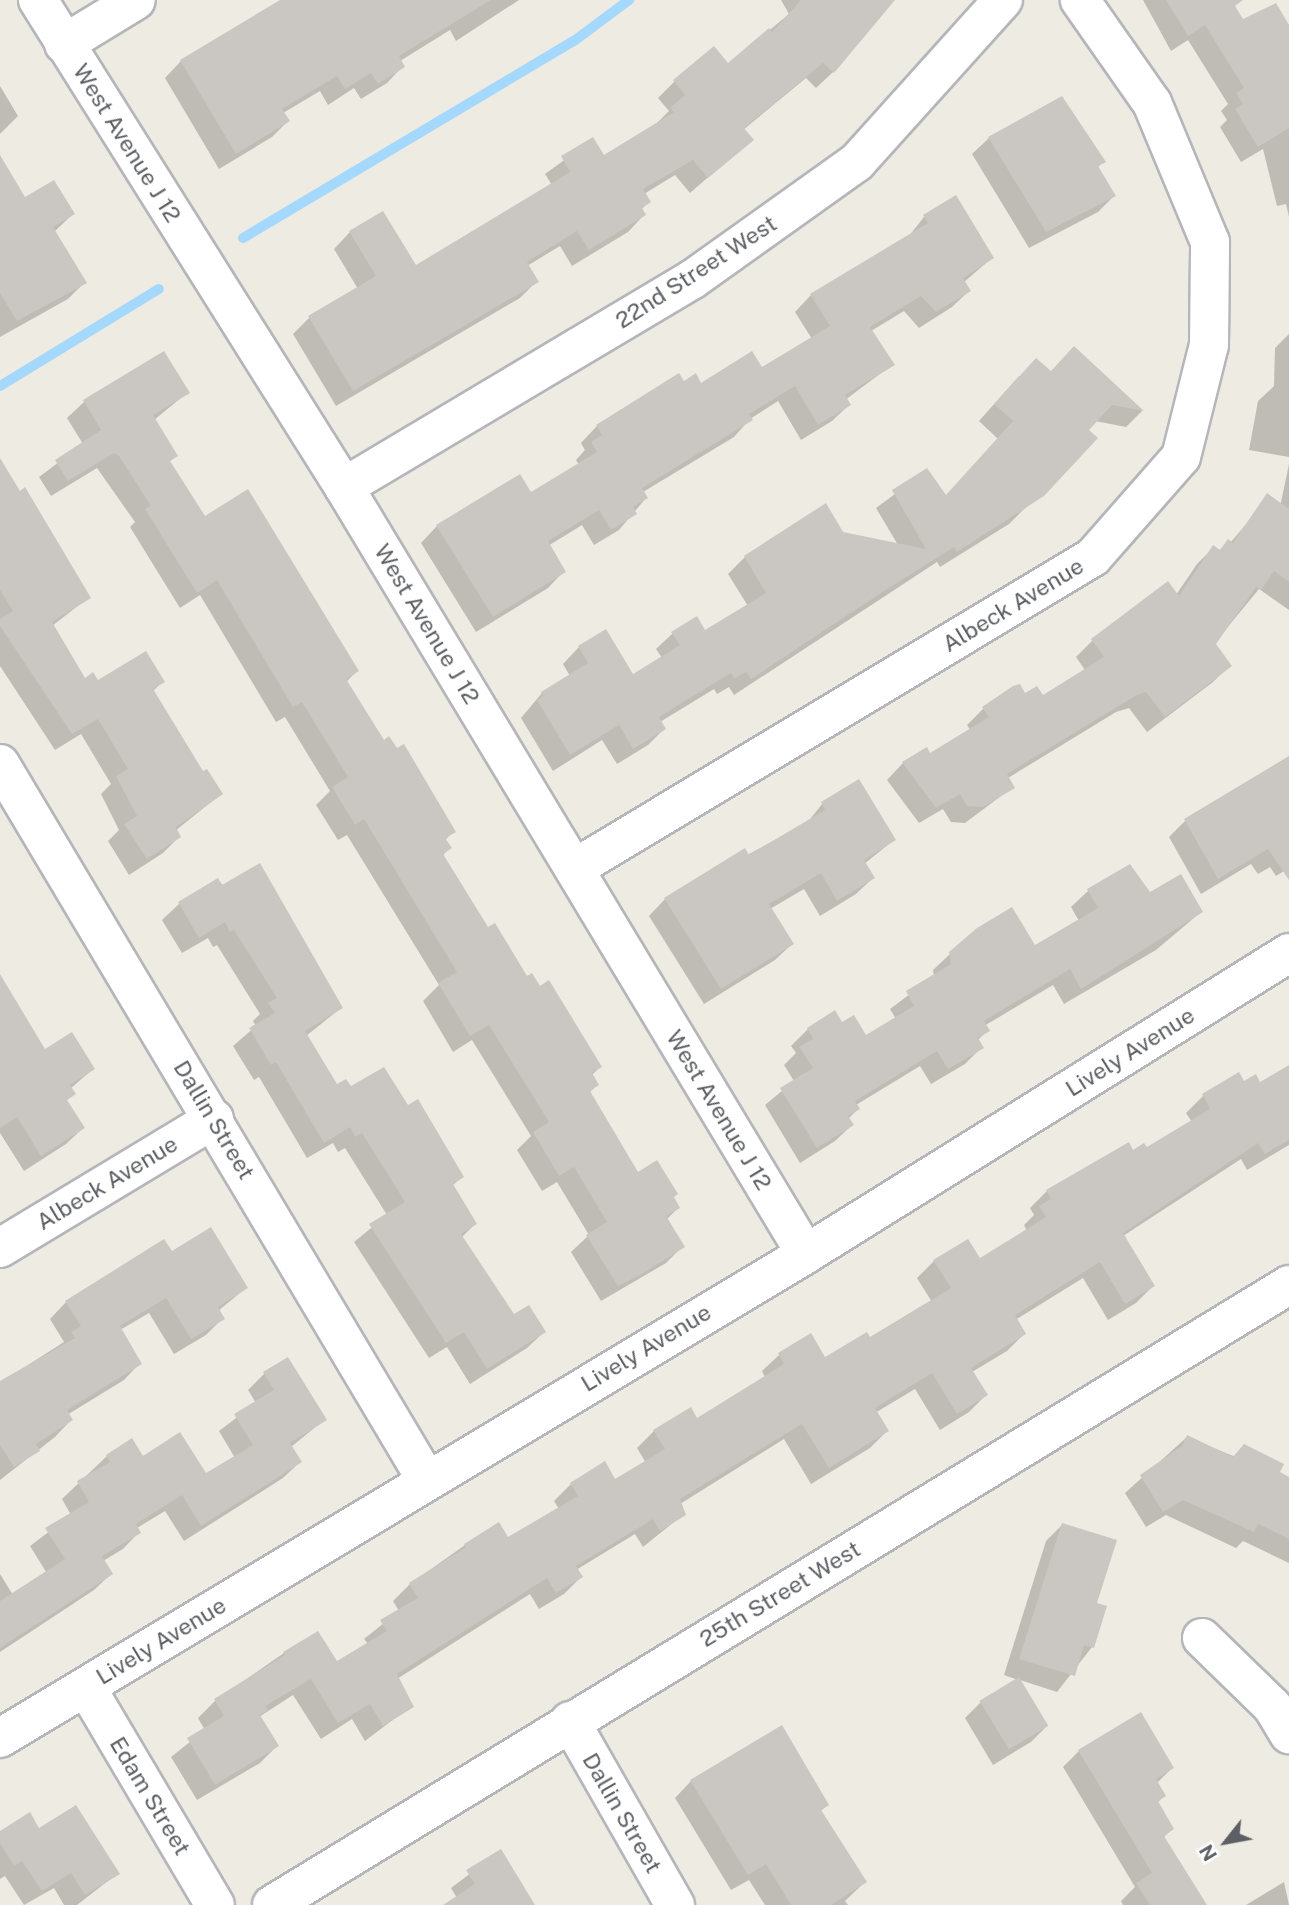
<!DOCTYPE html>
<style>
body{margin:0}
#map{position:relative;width:1289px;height:1905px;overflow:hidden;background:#eeebe3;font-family:"Public Sans",sans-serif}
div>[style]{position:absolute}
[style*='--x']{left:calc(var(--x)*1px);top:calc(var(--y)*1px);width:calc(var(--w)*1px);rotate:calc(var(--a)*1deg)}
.shadow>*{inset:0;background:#0003}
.stream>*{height:10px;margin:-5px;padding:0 5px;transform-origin:5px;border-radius:5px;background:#a5d8fd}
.building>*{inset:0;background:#cac6c1;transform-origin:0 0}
.roads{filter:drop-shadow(2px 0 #b4b6ba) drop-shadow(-2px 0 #b4b6ba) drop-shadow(0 2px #b4b6ba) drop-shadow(0 -2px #b4b6ba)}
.minor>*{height:38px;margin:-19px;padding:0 19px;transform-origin:19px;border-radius:19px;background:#fff}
span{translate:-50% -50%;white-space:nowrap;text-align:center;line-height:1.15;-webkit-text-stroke:7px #fff;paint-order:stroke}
.street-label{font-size:23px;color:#5c5f64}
.north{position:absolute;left:1191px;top:1807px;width:70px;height:70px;-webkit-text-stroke:5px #fff;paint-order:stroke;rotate:239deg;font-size:19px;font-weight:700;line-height:28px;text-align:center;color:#5c5f64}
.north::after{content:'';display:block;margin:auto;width:24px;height:32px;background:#5c5f64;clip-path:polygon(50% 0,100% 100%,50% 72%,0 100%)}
</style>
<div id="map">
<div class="shadow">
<div style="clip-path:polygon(285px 0,519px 0,456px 41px,450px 30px,400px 61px,403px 66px,387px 83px,361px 99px,354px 88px,328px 105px,320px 91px,283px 113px,288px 121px,272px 137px,219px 169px,165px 78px,181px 61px)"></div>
<div style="clip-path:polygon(781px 0,882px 0,833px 72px,816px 88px,806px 78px,743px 130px,751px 140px,690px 193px,675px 175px,644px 194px,648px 202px,641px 210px,644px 215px,628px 232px,572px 266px,560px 246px,527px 266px,537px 281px,520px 298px,336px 406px,293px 334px,310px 317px,358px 289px,334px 249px,350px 232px,415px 268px,552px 185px,545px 174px,592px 140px,603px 157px,655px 125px,669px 111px,658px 98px,674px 82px,728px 65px,789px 14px)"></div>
<div style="clip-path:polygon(1143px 0,1229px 0,1242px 21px,1289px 28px,1289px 217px,1286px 204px,1277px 206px,1263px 149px,1241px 162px,1220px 127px,1227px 120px,1221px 111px,1228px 104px,1188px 40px,1171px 51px)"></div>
<div style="clip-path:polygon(0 86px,18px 116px,0 134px)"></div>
<div style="clip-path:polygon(1062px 98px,1104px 161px,1097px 168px,1114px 196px,1098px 212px,1029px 248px,972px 154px,989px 138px)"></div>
<div style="clip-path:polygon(0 159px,25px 199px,73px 214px,54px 232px,85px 282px,68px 299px,0 337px)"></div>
<div style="clip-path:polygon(955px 198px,992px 258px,964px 282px,969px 291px,952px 307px,919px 328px,904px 311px,871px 331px,892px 365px,845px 400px,849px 405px,832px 421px,801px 440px,778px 401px,750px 419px,734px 437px,643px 492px,646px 498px,619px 530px,594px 545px,582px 525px,548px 546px,564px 571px,548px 588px,476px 632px,421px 543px,437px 526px,530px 494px,579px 465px,576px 460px,585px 450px,581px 443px,597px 426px,683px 383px,701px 385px,762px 370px,812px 339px,795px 312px,811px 295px,909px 236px,924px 217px)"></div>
<div style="clip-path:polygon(1289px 334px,1289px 457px,1249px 450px,1258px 401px,1274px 386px,1275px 348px)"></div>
<div style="clip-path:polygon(1074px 349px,1142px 411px,1126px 427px,1095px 421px,1086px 430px,1095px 438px,1009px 524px,940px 567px,937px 562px,734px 695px,729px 687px,717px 694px,714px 689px,660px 722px,664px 729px,648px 745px,617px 764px,602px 740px,553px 771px,521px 718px,542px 693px,570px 676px,563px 664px,579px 647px,632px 676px,662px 658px,656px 649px,673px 633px,705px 632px,748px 606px,728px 574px,745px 557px,825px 505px,842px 533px,898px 545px,876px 508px,926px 471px,945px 497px,998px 439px,979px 421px,1019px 376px,1050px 373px)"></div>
<div style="clip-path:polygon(163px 353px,187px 393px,154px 420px,176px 456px,169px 462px,204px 519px,357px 671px,346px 682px,383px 742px,453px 832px,444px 841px,450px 848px,442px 856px,487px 929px,600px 1067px,591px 1076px,597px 1085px,589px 1093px,637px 1174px,672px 1198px,678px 1208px,666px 1220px,683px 1246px,666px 1263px,601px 1301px,571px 1252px,589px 1235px,557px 1182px,542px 1191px,517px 1150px,531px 1136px,472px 1040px,453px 1052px,423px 1001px,439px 985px,347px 835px,338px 840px,316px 805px,330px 791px,285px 717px,276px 722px,200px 595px,180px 608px,130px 527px,135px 522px,97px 468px,51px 496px,39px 477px,83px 444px,67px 418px,84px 402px)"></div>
<div style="clip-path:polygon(1289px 464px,1289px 542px,1275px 531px)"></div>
<div style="clip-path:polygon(0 465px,88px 598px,52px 626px,84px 680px,163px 681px,153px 691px,202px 774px,221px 794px,175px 831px,179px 837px,163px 853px,129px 875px,108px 841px,119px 830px,101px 794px,111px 784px,81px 734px,55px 750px,0 666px)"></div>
<div style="clip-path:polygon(1255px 514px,1289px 554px,1289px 610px,1259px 589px,1213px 645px,1229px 666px,1213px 682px,1147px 732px,1129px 708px,1116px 712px,1008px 778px,1013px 787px,965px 823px,951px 822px,943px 809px,919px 823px,887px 780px,903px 763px,930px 756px,971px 731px,967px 725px,984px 708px,1025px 695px,1042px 697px,1085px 670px,1076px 657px,1092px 641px,1168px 584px,1176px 595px,1197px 564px,1213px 548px,1218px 551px,1230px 543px)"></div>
<div style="clip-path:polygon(1289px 768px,1289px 868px,1276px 876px,1270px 867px,1258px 874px,1251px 864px,1201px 894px,1169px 837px,1186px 820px)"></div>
<div style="clip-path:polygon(822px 804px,894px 840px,864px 864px,873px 878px,856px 894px,820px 916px,804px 889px,770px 909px,792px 944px,775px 960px,704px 1004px,649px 916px,665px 899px,807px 823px)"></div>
<div style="clip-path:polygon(1130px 866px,1150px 895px,1201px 912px,1156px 950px,1064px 1004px,1053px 985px,984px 1026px,987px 1031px,978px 1040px,982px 1047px,965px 1064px,931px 1084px,920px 1066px,856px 1105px,858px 1109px,848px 1119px,852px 1125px,835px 1141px,800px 1163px,765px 1105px,794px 1081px,784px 1065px,796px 1053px,791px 1046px,808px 1029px,835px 1013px,842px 1024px,866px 1037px,896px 1019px,890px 1009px,934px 976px,933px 970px,950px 954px,1034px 948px,1079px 921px,1071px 907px,1088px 891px)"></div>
<div style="clip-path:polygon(218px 880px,341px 1008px,306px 1036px,337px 1087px,407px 1107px,462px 1177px,452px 1186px,475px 1224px,462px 1237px,514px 1317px,544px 1332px,527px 1348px,470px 1384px,447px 1347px,429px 1358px,354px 1242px,387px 1215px,345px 1148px,338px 1152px,333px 1143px,307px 1158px,259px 1077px,254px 1080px,233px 1046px,256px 1026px,253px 1021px,260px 1014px,217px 945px,213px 947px,208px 938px,182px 953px,162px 920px,179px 904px)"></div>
<div style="clip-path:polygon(0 1010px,45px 1052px,93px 1069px,70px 1089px,74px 1094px,66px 1101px,83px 1128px,66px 1144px,24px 1171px,0 1133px)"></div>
<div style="clip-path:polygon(1289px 1067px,1289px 1145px,1247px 1170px,1241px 1159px,1123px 1236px,1153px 1286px,1136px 1303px,1108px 1320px,1083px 1278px,1015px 1320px,1024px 1334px,1007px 1351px,972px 1372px,986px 1395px,969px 1412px,940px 1430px,915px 1389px,875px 1413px,887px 1431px,870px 1448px,811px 1484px,784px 1439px,680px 1504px,684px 1514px,643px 1547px,635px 1534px,576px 1570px,581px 1577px,564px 1594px,539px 1609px,530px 1594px,397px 1679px,411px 1706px,365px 1741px,352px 1719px,321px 1739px,293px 1695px,259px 1717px,277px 1746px,260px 1763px,197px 1800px,171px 1757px,205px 1730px,198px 1718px,215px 1701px,284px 1653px,336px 1664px,368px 1644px,364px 1639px,399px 1611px,393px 1601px,410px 1584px,465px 1545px,508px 1540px,559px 1509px,554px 1501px,571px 1484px,615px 1482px,646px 1463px,637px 1448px,654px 1431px,697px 1420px,765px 1377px,762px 1371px,779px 1355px,810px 1336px,824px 1360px,870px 1339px,932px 1302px,917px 1278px,934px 1261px,979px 1260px,1027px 1231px,1024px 1225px,1034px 1215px,1030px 1208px,1047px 1191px,1147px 1150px,1192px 1122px,1186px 1113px,1203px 1096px,1238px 1075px,1244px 1084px,1260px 1085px)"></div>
<div style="clip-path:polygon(171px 1253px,246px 1288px,218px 1311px,223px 1318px,206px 1335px,174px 1354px,149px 1313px,120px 1330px,140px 1363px,124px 1380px,67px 1415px,71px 1420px,55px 1437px,0 1480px,0 1383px,64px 1342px,50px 1319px,66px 1302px)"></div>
<div style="clip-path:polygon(265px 1373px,324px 1420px,291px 1447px,300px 1462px,283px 1478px,184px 1541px,165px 1511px,137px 1528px,139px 1532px,123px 1549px,103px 1561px,111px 1574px,94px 1590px,0 1652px,0 1574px,13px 1595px,48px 1575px,30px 1546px,71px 1515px,62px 1499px,107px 1456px,143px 1458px,205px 1476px,235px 1458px,219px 1431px,256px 1403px,248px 1390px)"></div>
<div style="clip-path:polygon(1187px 1437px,1289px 1479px,1289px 1563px,1243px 1541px,1236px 1548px,1166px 1515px,1146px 1527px,1125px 1493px)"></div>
<div style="clip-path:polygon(1062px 1525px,1095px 1604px,1092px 1647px,1057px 1692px,1020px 1680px,1047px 1726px,1031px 1742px,993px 1765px,965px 1718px,981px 1702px,1018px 1680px,1004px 1675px,1046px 1541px)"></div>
<div style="clip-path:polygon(1079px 1751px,1172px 1768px,1156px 1784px,1164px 1796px,1157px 1803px,1172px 1829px,1163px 1838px,1186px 1905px,1123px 1905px,1121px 1901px,1135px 1887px,1063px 1767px)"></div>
<div style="clip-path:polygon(691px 1781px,827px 1805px,820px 1812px,865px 1882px,845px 1901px,848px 1905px,765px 1905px,749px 1880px,731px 1890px,675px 1798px)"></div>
<div style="clip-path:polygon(39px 1830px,117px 1874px,77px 1905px,64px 1905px,54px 1888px,24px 1905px,5px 1876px,0 1879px,0 1833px)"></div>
<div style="clip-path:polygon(500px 1851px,533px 1905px,447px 1905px,457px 1898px,451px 1888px)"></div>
<div style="clip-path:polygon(1284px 1882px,1289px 1905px,1246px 1905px)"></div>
</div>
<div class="stream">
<div style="--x:243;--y:238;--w:385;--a:-30.8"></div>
<div style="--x:574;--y:41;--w:69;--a:-36.7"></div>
<div style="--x:0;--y:386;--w:186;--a:-31.4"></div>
</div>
<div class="building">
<div style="clip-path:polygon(280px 0,491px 0,399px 56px,405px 67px,378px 84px,371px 73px,345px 89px,337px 76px,282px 109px,290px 121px,236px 154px,180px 60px)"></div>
<div style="clip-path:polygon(801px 0,895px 0,834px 73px,823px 63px,744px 128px,754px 140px,708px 178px,693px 160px,643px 189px,651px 202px,642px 208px,646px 215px,589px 250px,577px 231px,527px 262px,539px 282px,353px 391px,308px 316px,376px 276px,349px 231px,383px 211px,416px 265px,570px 172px,561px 156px,593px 137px,604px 155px,674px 112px,670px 108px,685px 95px,673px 80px,714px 46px,728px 63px,769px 28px,772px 32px)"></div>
<div style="clip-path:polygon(1166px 0,1243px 0,1235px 6px,1243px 19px,1276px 3px,1289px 25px,1289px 128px,1258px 147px,1235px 109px,1243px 104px,1236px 93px,1244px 88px,1205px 25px,1188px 36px)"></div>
<div style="clip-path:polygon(1062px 96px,1106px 162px,1098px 166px,1116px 196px,1046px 232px,988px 137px)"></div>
<div style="clip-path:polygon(0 155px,25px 197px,54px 180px,75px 214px,53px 227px,87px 283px,17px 321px,0 293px)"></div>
<div style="clip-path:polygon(956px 195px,994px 258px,963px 278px,971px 291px,936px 312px,921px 296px,870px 327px,895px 365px,845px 395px,851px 405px,818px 425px,795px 386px,749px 414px,753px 420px,642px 488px,648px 498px,633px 507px,637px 514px,611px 530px,599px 510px,548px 541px,566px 572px,493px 617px,436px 525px,520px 474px,531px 492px,597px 452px,591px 442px,602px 435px,596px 425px,679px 373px,684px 381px,696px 373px,701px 383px,752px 351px,762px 367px,830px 326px,810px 294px,928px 223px,923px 215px)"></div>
<div style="clip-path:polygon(1074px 346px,1144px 411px,1112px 405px,1089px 430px,1098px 438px,1044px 496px,957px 552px,954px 547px,881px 593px,751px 679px,746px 672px,734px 679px,731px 673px,659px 717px,666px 729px,633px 749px,619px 725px,570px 755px,537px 700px,543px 696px,541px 692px,588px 663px,578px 646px,606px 629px,633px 674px,680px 645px,671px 632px,697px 616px,705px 630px,766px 593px,744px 556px,826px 503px,843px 532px,926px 549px,892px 490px,927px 468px,946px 495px,1013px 421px,994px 404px,1036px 358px,1051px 371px)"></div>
<div style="clip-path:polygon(164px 351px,190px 393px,153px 415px,178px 456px,170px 461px,205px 516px,248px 489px,359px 671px,346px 679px,384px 740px,389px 736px,397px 748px,404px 744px,456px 832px,445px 838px,452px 848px,443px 854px,488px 927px,495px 923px,527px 976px,532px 973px,540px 986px,549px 980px,602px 1067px,592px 1073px,599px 1085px,590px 1091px,638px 1172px,657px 1160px,678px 1194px,674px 1197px,680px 1208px,666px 1216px,685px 1247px,640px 1275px,618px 1286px,586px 1235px,607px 1222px,574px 1167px,559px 1176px,533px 1132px,549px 1122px,489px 1025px,470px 1036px,438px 983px,457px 972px,364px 819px,355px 825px,332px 787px,348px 777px,302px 702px,293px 707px,217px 580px,197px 593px,145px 509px,151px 506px,119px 456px,114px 453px,68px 481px,55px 460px,101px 430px,83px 400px)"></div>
<div style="clip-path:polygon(0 458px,20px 491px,25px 487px,91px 598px,52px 622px,85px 678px,93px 672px,98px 680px,146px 651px,165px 682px,153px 689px,203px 771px,207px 769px,223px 794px,176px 827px,181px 837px,147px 859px,124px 824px,137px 816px,116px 776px,128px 769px,98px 719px,72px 734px,0 626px,0 619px,13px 611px,0 590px)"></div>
<div style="clip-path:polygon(1267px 493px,1289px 509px,1289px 582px,1274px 571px,1261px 590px,1256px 587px,1216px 644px,1232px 666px,1165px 717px,1146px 692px,1135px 696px,1007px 774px,1015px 788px,983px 807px,967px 806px,960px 794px,936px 808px,902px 762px,927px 747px,930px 753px,989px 717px,982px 707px,1013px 686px,1020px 684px,1025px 693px,1037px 686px,1043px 695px,1104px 657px,1091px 639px,1168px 581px,1179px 596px,1213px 545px,1220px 550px,1228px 539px,1233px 543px)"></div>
<div style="clip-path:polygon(1289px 756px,1289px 880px,1268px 849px,1218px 879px,1184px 819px)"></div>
<div style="clip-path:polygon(859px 779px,896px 840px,864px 860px,875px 878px,837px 901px,821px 873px,769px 904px,794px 944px,721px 989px,664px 898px,745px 848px,749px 855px,825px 810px,821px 802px)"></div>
<div style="clip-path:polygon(260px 863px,343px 1008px,305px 1031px,337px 1084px,346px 1079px,351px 1086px,384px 1067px,408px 1105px,418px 1099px,464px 1177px,453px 1184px,477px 1224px,461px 1234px,514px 1314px,529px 1305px,546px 1332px,487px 1369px,464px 1332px,446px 1343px,369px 1224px,405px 1202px,362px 1133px,355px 1137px,350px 1127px,324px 1143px,276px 1062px,271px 1065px,249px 1028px,275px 1013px,268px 1003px,277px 998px,234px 930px,230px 932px,225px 922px,199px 938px,178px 902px,218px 878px,222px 885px)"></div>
<div style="clip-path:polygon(1130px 864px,1150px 892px,1181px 874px,1203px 912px,1081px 989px,1070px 969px,984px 1021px,990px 1031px,978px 1038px,984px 1048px,948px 1069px,937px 1051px,855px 1101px,860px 1109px,848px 1116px,854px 1125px,817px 1148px,780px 1088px,813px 1068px,799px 1047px,813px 1039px,807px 1028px,835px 1010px,842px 1022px,854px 1015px,866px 1035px,914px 1006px,906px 991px,951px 964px,949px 952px,977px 928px,1012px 907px,1035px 945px,1098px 908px,1087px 889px)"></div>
<div style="clip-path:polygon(0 974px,45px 1049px,72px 1032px,95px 1069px,70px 1085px,76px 1094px,67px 1100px,85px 1128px,41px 1156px,17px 1117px,0 1128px)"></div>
<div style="clip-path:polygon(1289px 1065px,1289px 1140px,1265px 1154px,1258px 1143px,1123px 1233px,1155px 1286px,1125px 1304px,1100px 1262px,1015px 1315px,1026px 1334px,971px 1368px,988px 1395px,957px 1414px,932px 1373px,875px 1408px,889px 1431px,829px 1468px,802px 1424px,680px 1499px,686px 1515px,660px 1531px,653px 1519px,576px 1566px,583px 1577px,556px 1593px,547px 1578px,397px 1674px,414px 1707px,383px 1726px,370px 1704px,338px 1723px,311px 1679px,265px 1706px,268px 1710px,260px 1715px,279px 1746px,215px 1785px,187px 1738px,224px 1716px,214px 1699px,285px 1655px,283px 1652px,318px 1631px,337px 1661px,387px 1631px,380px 1620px,418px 1598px,409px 1583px,466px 1547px,464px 1544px,499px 1522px,508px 1537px,578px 1496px,570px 1483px,605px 1461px,615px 1479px,665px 1449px,653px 1430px,691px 1407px,697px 1418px,784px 1364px,778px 1353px,811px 1333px,825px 1357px,867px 1332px,870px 1337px,951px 1288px,933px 1260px,968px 1239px,980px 1258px,1046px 1217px,1039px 1206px,1051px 1199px,1046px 1190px,1129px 1142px,1133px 1150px,1144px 1143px,1147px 1147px,1210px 1109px,1202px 1094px,1239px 1072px,1244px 1081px,1256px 1074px,1260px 1082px)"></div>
<div style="clip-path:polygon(211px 1227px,248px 1288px,218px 1307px,225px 1319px,191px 1339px,166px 1298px,120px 1326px,142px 1364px,67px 1410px,73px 1420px,36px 1444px,40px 1451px,14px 1467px,0 1445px,0 1381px,75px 1338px,71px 1332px,81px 1326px,65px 1301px,164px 1239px,172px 1251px)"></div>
<div style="clip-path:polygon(288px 1357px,327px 1420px,290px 1443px,302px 1462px,201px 1526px,182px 1495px,136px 1524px,141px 1533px,102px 1556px,113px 1574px,0 1648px,0 1601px,65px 1559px,45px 1528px,89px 1502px,77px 1481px,110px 1462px,106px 1455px,132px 1438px,143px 1456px,180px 1432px,206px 1473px,253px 1445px,234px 1414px,274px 1390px,263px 1372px)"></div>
<div style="clip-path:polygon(1187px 1435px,1233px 1457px,1244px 1444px,1284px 1464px,1280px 1472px,1289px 1477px,1289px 1539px,1258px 1524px,1254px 1532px,1183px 1500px,1163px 1512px,1140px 1475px,1182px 1446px)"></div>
<div style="clip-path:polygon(1062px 1523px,1117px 1540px,1097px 1603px,1107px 1606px,1094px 1648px,1084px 1645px,1075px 1676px,1019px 1659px)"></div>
<div style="left:1019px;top:1677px;width:57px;height:46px;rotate:59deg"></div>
<div style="clip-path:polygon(1141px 1712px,1174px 1768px,1156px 1779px,1166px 1796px,1158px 1801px,1174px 1829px,1164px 1836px,1207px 1905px,1150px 1905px,1136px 1883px,1152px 1873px,1078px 1750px)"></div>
<div style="clip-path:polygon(782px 1725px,829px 1805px,821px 1810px,867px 1882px,831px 1905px,791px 1905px,766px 1864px,748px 1875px,690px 1780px)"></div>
<div style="clip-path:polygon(76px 1805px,120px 1874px,85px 1895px,71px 1873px,42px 1891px,22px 1861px,14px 1866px,0 1843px,0 1831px,30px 1812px,39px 1828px)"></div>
<div style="clip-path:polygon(501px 1849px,535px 1905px,443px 1905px,475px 1884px,466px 1870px)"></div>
</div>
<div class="roads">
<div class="minor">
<div style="--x:38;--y:0;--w:575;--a:57.86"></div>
<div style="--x:344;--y:487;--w:895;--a:58.94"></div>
<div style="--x:64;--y:44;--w:84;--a:-31.4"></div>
<div style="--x:344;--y:487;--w:406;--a:-30.8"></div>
<div style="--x:693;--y:279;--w:201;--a:-35.5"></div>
<div style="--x:857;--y:162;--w:218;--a:-48"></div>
<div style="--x:0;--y:764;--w:832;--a:59.21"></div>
<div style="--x:575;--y:868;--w:604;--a:-30.98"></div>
<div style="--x:1093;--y:557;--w:133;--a:-48.7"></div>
<div style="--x:1181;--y:457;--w:115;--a:-76"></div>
<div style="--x:1209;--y:345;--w:103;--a:-89.4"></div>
<div style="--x:1210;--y:242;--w:151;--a:-112.6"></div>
<div style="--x:1152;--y:103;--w:126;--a:-125"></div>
<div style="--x:0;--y:1248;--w:250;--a:-31.1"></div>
<div style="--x:1202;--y:1638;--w:98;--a:44.2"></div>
<div style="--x:1272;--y:1706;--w:33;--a:59"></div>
<div style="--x:86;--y:1687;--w:253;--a:59.4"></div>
<div style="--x:570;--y:1721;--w:212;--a:60.3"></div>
<div style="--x:0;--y:1738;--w:940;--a:-30.98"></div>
<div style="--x:806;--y:1254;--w:569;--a:-31.93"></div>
<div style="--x:272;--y:1905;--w:1191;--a:-31.37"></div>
</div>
</div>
<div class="street-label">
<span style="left:127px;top:143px;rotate:58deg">West Avenue J 12</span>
<span style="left:696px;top:272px;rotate:-33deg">22nd Street West</span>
<span style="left:1013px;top:605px;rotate:-31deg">Albeck Avenue</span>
<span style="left:427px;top:624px;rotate:59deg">West Avenue J 12</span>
<span style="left:1130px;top:1052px;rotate:-32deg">Lively Avenue</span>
<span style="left:719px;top:1110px;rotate:59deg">West Avenue J 12</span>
<span style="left:214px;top:1120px;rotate:59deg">Dallin Street</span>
<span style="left:107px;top:1183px;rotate:-31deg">Albeck Avenue</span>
<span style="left:646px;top:1348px;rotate:-31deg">Lively Avenue</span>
<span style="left:780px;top:1594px;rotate:-31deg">25th Street West</span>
<span style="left:161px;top:1641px;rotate:-31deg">Lively Avenue</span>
<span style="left:150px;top:1796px;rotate:59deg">Edam Street</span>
<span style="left:622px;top:1813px;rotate:60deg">Dallin Street</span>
</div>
<div class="north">N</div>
</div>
